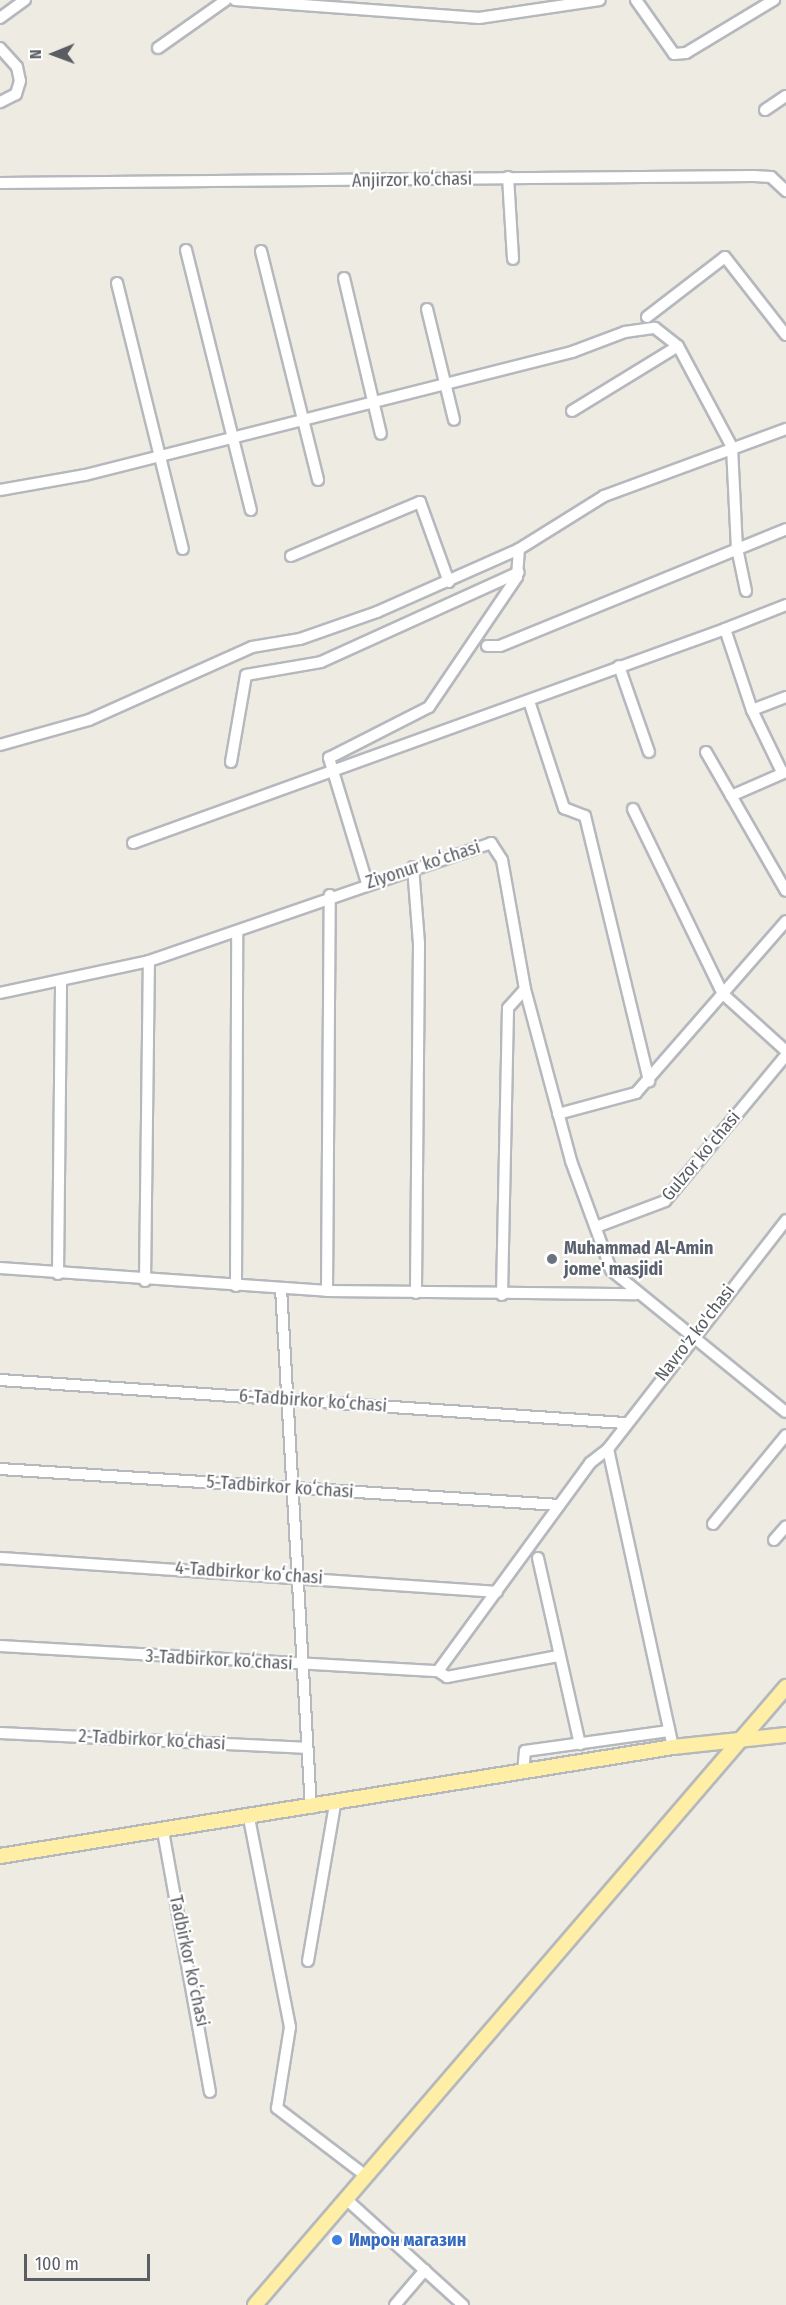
<!DOCTYPE html>
<meta charset="utf-8">
<style>
body{margin:0}
#map{position:relative;width:786px;height:2305px;overflow:hidden;background:#eeebe2;font-family:"Fira Sans Condensed",sans-serif}
div>[style]{position:absolute}
[style*='--x']{left:calc(var(--x)*1px);top:calc(var(--y)*1px);width:calc(var(--w)*1px);rotate:calc(var(--a)*1deg)}
.roads{filter:drop-shadow(2px 0 #b5b8bd) drop-shadow(-2px 0 #b5b8bd) drop-shadow(0 2px #b5b8bd) drop-shadow(0 -2px #b5b8bd)}
.minor>*{height:10px;margin:-5px;padding:0 5px;transform-origin:5px;border-radius:5px;background:#fff}
.major>*{height:14px;margin:-7px;padding:0 7px;transform-origin:7px;border-radius:7px;background:#ffeea5}
.dots>*{width:16px;height:16px;translate:-50% -50%;box-sizing:border-box;border:3px solid #fff;border-radius:50%}
span{translate:-50% -50%;white-space:nowrap;text-align:center;line-height:1.15;-webkit-text-stroke:4.5px #fff;paint-order:stroke}
.street-label{font-size:18px;color:#5a5e63}
.worship-label{font-size:18px;color:#5b616d;font-weight:700}
.left{translate:0 -50%;text-align:left}
.shop-label{font-size:18px;color:#366cbe;font-weight:700}
.north{position:absolute;left:24px;top:24px;width:60px;height:60px;-webkit-text-stroke:4px #fff;paint-order:stroke;rotate:269deg;font-size:16px;font-weight:700;line-height:24px;text-align:center;color:#5a5e63}
.north::after{content:'';display:block;margin:auto;width:21px;height:27px;background:#5a5e63;clip-path:polygon(50% 0,100% 100%,50% 72%,0 100%)}
.scale{position:absolute;left:24px;top:2254px;width:126px;height:27px;box-sizing:border-box;border:3px solid #5a5e63;border-top:0;padding-left:8px;font-size:18px;line-height:21px;white-space:nowrap;color:#5a5e63;-webkit-text-stroke:4px #fff;paint-order:stroke}
</style>
<div id="map">
<div class="roads">
<div class="minor">
<div style="--x:235;--y:0;--w:245;--a:4.2"></div>
<div style="--x:479;--y:18;--w:122;--a:-8.5"></div>
<div style="--x:636;--y:0;--w:66;--a:54.9"></div>
<div style="--x:674;--y:54;--w:12;--a:-5"></div>
<div style="--x:686;--y:53;--w:103;--a:-31.1"></div>
<div style="--x:0;--y:18;--w:31;--a:-36"></div>
<div style="--x:0;--y:48;--w:25;--a:48"></div>
<div style="--x:17;--y:67;--w:14;--a:78"></div>
<div style="--x:20;--y:81;--w:14;--a:107"></div>
<div style="--x:16;--y:94;--w:18;--a:153"></div>
<div style="--x:158;--y:48;--w:83;--a:-35.2"></div>
<div style="--x:765;--y:110;--w:25;--a:-34"></div>
<div style="--x:508;--y:177;--w:82;--a:86.5"></div>
<div style="--x:0;--y:183;--w:754;--a:-0.53"></div>
<div style="--x:754;--y:176;--w:17;--a:3"></div>
<div style="--x:771;--y:177;--w:21;--a:43"></div>
<div style="--x:186;--y:250;--w:268;--a:76"></div>
<div style="--x:261;--y:251;--w:236;--a:76"></div>
<div style="--x:344;--y:278;--w:160;--a:76.7"></div>
<div style="--x:117;--y:283;--w:274;--a:76.1"></div>
<div style="--x:427;--y:309;--w:114;--a:76.3"></div>
<div style="--x:647;--y:317;--w:98;--a:-37.6"></div>
<div style="--x:725;--y:257;--w:99;--a:52"></div>
<div style="--x:572;--y:411;--w:124;--a:-31.5"></div>
<div style="--x:678;--y:346;--w:115;--a:61.9"></div>
<div style="--x:732;--y:447;--w:101;--a:87.2"></div>
<div style="--x:737;--y:548;--w:44;--a:78.2"></div>
<div style="--x:0;--y:490;--w:86;--a:-10"></div>
<div style="--x:85;--y:475;--w:502;--a:-14.17"></div>
<div style="--x:572;--y:352;--w:57;--a:-20.7"></div>
<div style="--x:625;--y:332;--w:30;--a:-8"></div>
<div style="--x:655;--y:328;--w:29;--a:38"></div>
<div style="--x:291;--y:556;--w:140;--a:-22.7"></div>
<div style="--x:420;--y:502;--w:85;--a:70.1"></div>
<div style="--x:725;--y:629;--w:66;--a:-21.5"></div>
<div style="--x:487;--y:646;--w:13;--a:0"></div>
<div style="--x:500;--y:646;--w:309;--a:-22.2"></div>
<div style="--x:619;--y:666;--w:91;--a:70.8"></div>
<div style="--x:529;--y:701;--w:113;--a:71.9"></div>
<div style="--x:564;--y:808;--w:22;--a:21"></div>
<div style="--x:585;--y:816;--w:273;--a:76.4"></div>
<div style="--x:0;--y:745;--w:92;--a:-15.7"></div>
<div style="--x:89;--y:720;--w:179;--a:-24.1"></div>
<div style="--x:252;--y:647;--w:49;--a:-9.5"></div>
<div style="--x:300;--y:639;--w:82;--a:-19.3"></div>
<div style="--x:377;--y:612;--w:155;--a:-23.9"></div>
<div style="--x:519;--y:549;--w:100;--a:-31.9"></div>
<div style="--x:604;--y:496;--w:194;--a:-20.2"></div>
<div style="--x:706;--y:752;--w:160;--a:60.1"></div>
<div style="--x:231;--y:762;--w:88;--a:-80.2"></div>
<div style="--x:246;--y:675;--w:76;--a:-9.8"></div>
<div style="--x:321;--y:662;--w:217;--a:-24.4"></div>
<div style="--x:781;--y:770;--w:67;--a:-115.8"></div>
<div style="--x:752;--y:710;--w:36;--a:-21"></div>
<div style="--x:731;--y:796;--w:60;--a:-23.6"></div>
<div style="--x:633;--y:809;--w:206;--a:64.1"></div>
<div style="--x:723;--y:994;--w:85;--a:42.1"></div>
<div style="--x:133;--y:843;--w:629;--a:-19.87"></div>
<div style="--x:725;--y:629;--w:85;--a:71.6"></div>
<div style="--x:413;--y:867;--w:77;--a:85.5"></div>
<div style="--x:419;--y:944;--w:349;--a:90.5"></div>
<div style="--x:367;--y:883;--w:131;--a:-106.9"></div>
<div style="--x:329;--y:758;--w:112;--a:-27"></div>
<div style="--x:429;--y:707;--w:157;--a:-55.9"></div>
<div style="--x:517;--y:577;--w:28;--a:-86"></div>
<div style="--x:0;--y:993;--w:152;--a:-12.1"></div>
<div style="--x:149;--y:961;--w:362;--a:-19"></div>
<div style="--x:491;--y:843;--w:20;--a:57"></div>
<div style="--x:502;--y:860;--w:131;--a:79.9"></div>
<div style="--x:525;--y:989;--w:178;--a:75"></div>
<div style="--x:571;--y:1161;--w:116;--a:69.8"></div>
<div style="--x:611;--y:1270;--w:225;--a:39.1"></div>
<div style="--x:558;--y:1114;--w:81;--a:-15.1"></div>
<div style="--x:636;--y:1093;--w:228;--a:-48.9"></div>
<div style="--x:596;--y:1227;--w:74;--a:-20.6"></div>
<div style="--x:665;--y:1201;--w:190;--a:-50.3"></div>
<div style="--x:0;--y:1268;--w:328;--a:4"></div>
<div style="--x:327;--y:1291;--w:309;--a:0.6"></div>
<div style="--x:58;--y:1274;--w:293;--a:-89.4"></div>
<div style="--x:145;--y:1281;--w:320;--a:-89.3"></div>
<div style="--x:236;--y:1286;--w:355;--a:-89.8"></div>
<div style="--x:281;--y:1288;--w:521;--a:86.7"></div>
<div style="--x:327;--y:1291;--w:396;--a:-89.6"></div>
<div style="--x:502;--y:1295;--w:287;--a:-88.8"></div>
<div style="--x:508;--y:1008;--w:25;--a:-48"></div>
<div style="--x:0;--y:1380;--w:626;--a:3.94"></div>
<div style="--x:608;--y:1449;--w:305;--a:77.7"></div>
<div style="--x:0;--y:1469;--w:560;--a:3.68"></div>
<div style="--x:713;--y:1524;--w:115;--a:-50.6"></div>
<div style="--x:774;--y:1540;--w:18;--a:-49"></div>
<div style="--x:0;--y:1558;--w:498;--a:3.9"></div>
<div style="--x:538;--y:1558;--w:191;--a:77.3"></div>
<div style="--x:0;--y:1646;--w:439;--a:3.3"></div>
<div style="--x:438;--y:1671;--w:11;--a:34"></div>
<div style="--x:447;--y:1677;--w:113;--a:-10.7"></div>
<div style="--x:438;--y:1671;--w:258;--a:-53.8"></div>
<div style="--x:590;--y:1463;--w:23;--a:-38"></div>
<div style="--x:608;--y:1449;--w:290;--a:-52.1"></div>
<div style="--x:0;--y:1733;--w:304;--a:2.8"></div>
<div style="--x:523;--y:1773;--w:22;--a:-85"></div>
<div style="--x:525;--y:1751;--w:145;--a:-7.9"></div>
<div style="--x:249;--y:1818;--w:213;--a:78.9"></div>
<div style="--x:290;--y:2027;--w:82;--a:99.1"></div>
<div style="--x:277;--y:2108;--w:112;--a:37.4"></div>
<div style="--x:163;--y:1831;--w:265;--a:79.8"></div>
<div style="--x:308;--y:1961;--w:158;--a:-80.2"></div>
<div style="--x:346;--y:2199;--w:158;--a:42.2"></div>
<div style="--x:395;--y:2305;--w:46;--a:-49.4"></div>
</div>
<div class="major">
<div style="--x:0;--y:1856;--w:682;--a:-9.2"></div>
<div style="--x:673;--y:1747;--w:114;--a:-6.1"></div>
<div style="--x:255;--y:2305;--w:815;--a:-49.33"></div>
</div>
</div>
<div class="dots">
<div style="left:552px;top:1259px;background:#6b7280"></div>
<div style="left:337px;top:2240px;background:#3f7fe0"></div>
</div>
<div class="street-label">
<span style="left:412px;top:180px;rotate:-1deg">Anjirzor koʻchasi</span>
<span style="left:423px;top:865px;rotate:-18deg">Ziyonur koʻchasi</span>
<span style="left:701px;top:1156px;rotate:-50deg">Gulzor koʻchasi</span>
<span style="left:695px;top:1333px;rotate:-52deg">Navro'z ko'chasi</span>
<span style="left:313px;top:1401px;rotate:4deg">6-Tadbirkor koʻchasi</span>
<span style="left:280px;top:1487px;rotate:4deg">5-Tadbirkor koʻchasi</span>
<span style="left:249px;top:1573px;rotate:4deg">4-Tadbirkor koʻchasi</span>
<span style="left:219px;top:1660px;rotate:3deg">3-Tadbirkor koʻchasi</span>
<span style="left:152px;top:1740px;rotate:3deg">2-Tadbirkor koʻchasi</span>
<span style="left:189px;top:1961px;rotate:78deg">Tadbirkor koʻchasi</span>
</div>
<div class="worship-label">
<span class="left" style="left:564px;top:1259px">Muhammad Al-Amin<br>jome' masjidi</span>
</div>
<div class="shop-label">
<span class="left" style="left:349px;top:2240px">Имрон магазин</span>
</div>
<div class="north">N</div>
<div class="scale">100 m</div>
</div>
